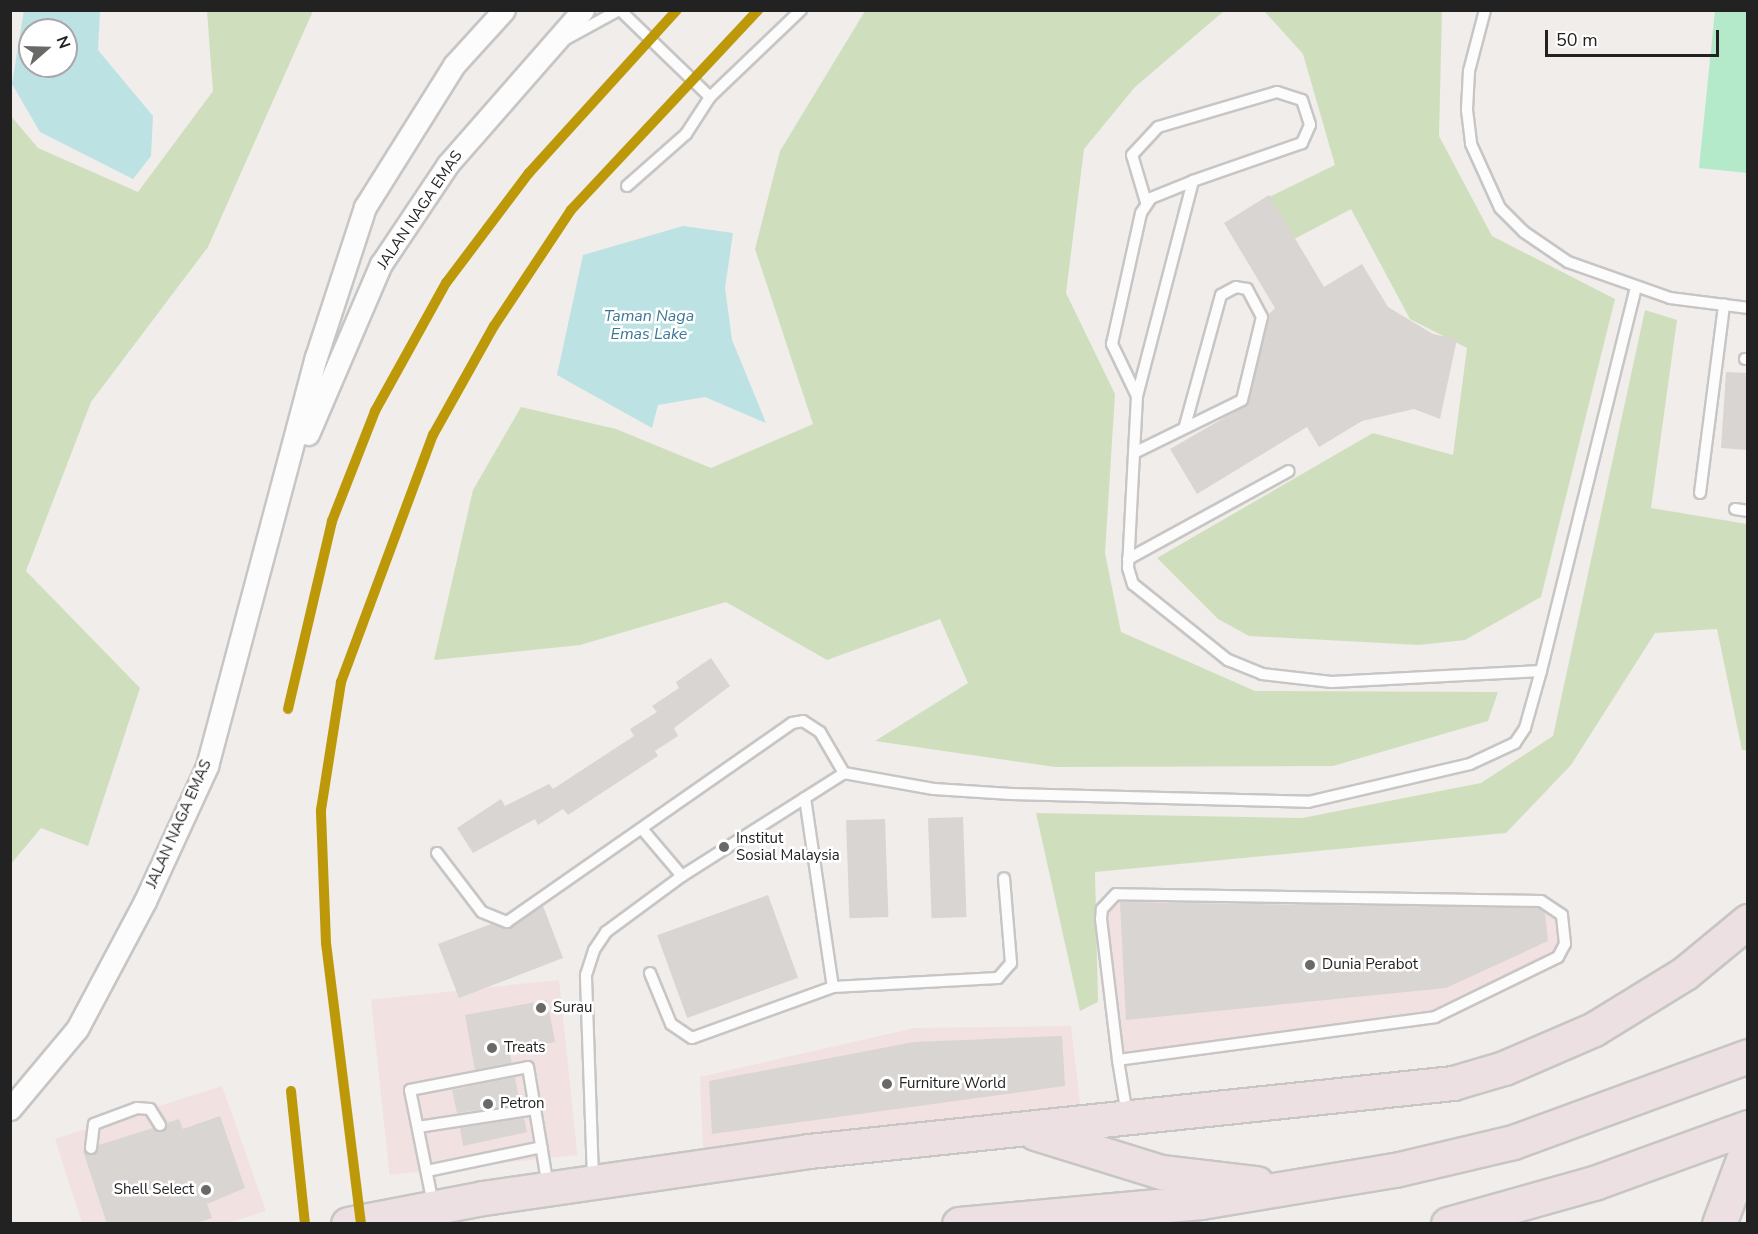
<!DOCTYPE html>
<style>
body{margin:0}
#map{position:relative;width:1758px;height:1234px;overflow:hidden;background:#f0edea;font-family:"Nunito Sans",sans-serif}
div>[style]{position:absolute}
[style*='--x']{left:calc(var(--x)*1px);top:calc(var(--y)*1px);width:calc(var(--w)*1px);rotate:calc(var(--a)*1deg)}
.commercial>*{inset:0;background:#f2e1e1;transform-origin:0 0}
.forest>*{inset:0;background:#cfdfbe}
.pitch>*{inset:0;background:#b4e9ca}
.water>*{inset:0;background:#bce2e4}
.building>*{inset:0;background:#d9d5d3;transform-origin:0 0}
.roads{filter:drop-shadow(2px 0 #c7c6c5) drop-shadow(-2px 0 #c7c6c5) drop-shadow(0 2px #c7c6c5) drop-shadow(0 -2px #c7c6c5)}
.lane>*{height:10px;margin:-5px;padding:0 5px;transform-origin:5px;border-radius:5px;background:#fdfcfc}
.street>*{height:21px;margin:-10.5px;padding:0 10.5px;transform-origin:10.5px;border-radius:10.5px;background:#fdfcfc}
.highway>*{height:33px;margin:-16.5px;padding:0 16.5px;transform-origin:16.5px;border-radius:16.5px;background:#ece0e3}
.metro-1>*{height:10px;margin:-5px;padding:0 5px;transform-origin:5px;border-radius:5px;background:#bd990a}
.dots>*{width:16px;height:16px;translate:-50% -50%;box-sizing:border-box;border:3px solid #fff;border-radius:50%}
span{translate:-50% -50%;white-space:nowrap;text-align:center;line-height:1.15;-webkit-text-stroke:5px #fff;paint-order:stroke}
.street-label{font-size:15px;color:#222}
.poi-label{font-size:15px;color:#222}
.left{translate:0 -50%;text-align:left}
.right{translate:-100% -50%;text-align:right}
.water-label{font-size:16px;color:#3b7797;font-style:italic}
.frame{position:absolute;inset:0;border:12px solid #222;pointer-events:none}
.north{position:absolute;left:18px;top:18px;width:60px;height:60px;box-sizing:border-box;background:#fff;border:2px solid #a7a7a7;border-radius:50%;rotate:70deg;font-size:16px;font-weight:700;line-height:24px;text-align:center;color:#222}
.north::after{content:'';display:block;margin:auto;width:21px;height:27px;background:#6a6968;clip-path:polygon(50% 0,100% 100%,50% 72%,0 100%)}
.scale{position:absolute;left:1545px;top:30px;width:174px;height:27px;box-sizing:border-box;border:3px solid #222;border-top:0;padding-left:8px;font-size:18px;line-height:21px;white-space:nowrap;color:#222;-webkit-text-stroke:4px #fff;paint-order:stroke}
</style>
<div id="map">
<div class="commercial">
<div style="clip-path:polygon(1120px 898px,1549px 906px,1559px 921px,1559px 943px,1547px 958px,1430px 1012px,1124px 1053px,1107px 920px,1108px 910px)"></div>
<div style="left:559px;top:980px;width:176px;height:189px;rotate:84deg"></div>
<div style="clip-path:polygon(1071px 1026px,1080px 1104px,703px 1151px,700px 1077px,915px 1028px)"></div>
<div style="clip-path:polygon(222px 1086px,266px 1211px,228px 1223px,82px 1223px,55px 1139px)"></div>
</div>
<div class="forest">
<div style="clip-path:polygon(207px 11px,313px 11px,208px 247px,91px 402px,26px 571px,140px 688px,88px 846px,41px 828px,11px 864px,11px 116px,38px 148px,138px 192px,213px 91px)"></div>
<div style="clip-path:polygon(1224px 11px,1135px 87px,1084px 149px,1066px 293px,1115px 394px,1105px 553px,1121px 632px,1255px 691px,1498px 692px,1488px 721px,1333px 766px,1055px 767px,875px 741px,968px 683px,940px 619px,827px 660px,726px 602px,580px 645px,434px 660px,473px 490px,521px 407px,616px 429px,711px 468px,813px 424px,755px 249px,780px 151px,865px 11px)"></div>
<div style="clip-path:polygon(1264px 11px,1442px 11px,1439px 136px,1492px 236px,1615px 299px,1541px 597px,1465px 640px,1419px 645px,1249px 636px,1218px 619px,1157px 558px,1373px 433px,1453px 455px,1467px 348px,1410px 319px,1351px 209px,1285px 244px,1261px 201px,1335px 165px,1303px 54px)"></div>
<div style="clip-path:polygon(1645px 310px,1677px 320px,1651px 508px,1747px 524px,1747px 750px,1742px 750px,1717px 629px,1655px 633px,1571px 765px,1506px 833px,1095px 872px,1098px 1002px,1080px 1011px,1036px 813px,1302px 818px,1481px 783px,1553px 736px)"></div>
</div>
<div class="pitch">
<div style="clip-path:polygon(1715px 11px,1747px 11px,1747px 173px,1699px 168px)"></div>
</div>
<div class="water">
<div style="clip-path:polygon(evenodd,24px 10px,100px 11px,98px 50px,153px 116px,151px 156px,133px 179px,40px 132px,12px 84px,24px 10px,30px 30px,66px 30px,66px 66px,30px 66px,30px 30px)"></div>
<div style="clip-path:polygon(683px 226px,733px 233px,725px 288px,732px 340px,766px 423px,705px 397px,658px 405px,652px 428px,557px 375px,583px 255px)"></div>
</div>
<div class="building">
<div style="clip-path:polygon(1269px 195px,1324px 287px,1362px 264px,1388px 307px,1433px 334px,1457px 339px,1440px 419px,1414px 409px,1362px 421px,1319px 447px,1307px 427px,1197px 494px,1170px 449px,1248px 404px,1269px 314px,1275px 308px,1224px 223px)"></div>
<div style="clip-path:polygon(1726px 372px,1748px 373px,1748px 450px,1721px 448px)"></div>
<div style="clip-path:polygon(711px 658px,730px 686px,674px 728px,678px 736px,655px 751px,658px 756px,568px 815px,563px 809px,538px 825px,535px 819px,473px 853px,457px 828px,501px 799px,505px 806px,549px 784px,553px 789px,634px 736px,630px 729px,657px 712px,652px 706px,679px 688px,676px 682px)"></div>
<div style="left:963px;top:817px;width:100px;height:35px;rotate:88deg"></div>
<div style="left:885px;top:819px;width:98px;height:39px;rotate:88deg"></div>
<div style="left:768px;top:895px;width:88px;height:118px;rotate:70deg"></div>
<div style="clip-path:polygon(1120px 902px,1539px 908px,1545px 913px,1548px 941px,1446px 988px,1126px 1020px)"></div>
<div style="clip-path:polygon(543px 906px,563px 958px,459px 998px,438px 944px,491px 924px,508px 929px)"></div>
<div style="clip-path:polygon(547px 1000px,555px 1042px,509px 1050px,512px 1063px,475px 1070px,465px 1015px)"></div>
<div style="clip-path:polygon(1062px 1036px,1065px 1086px,712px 1134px,709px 1081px,914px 1042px)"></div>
<div style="clip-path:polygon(515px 1077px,520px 1104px,457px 1113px,452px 1090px)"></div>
<div style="clip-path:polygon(220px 1116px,245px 1188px,207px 1204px,212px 1218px,193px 1224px,107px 1224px,83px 1151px,93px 1155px,99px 1145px,153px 1128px,163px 1132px,167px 1123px,179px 1119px,183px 1129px)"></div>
<div style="clip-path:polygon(524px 1118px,527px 1132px,463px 1146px,460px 1128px)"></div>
</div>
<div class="roads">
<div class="lane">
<div style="--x:620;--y:10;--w:125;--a:44"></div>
<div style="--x:710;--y:97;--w:126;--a:-43.7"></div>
<div style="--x:1485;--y:10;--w:63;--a:104.7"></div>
<div style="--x:1469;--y:71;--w:39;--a:93"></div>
<div style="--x:1467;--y:110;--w:34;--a:83"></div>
<div style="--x:1471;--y:144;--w:70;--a:65.6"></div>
<div style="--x:1500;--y:208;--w:34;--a:45"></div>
<div style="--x:1524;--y:232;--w:53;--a:34.3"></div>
<div style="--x:1568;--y:262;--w:108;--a:19.4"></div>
<div style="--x:1670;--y:298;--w:79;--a:7.3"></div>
<div style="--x:564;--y:40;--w:63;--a:-28.6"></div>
<div style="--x:627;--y:186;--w:79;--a:-41.4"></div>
<div style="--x:686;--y:134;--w:44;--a:-57"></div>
<div style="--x:1146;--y:202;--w:49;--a:-106.6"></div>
<div style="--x:1132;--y:155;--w:38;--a:-47"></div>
<div style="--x:1158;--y:127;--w:124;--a:-16.4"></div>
<div style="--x:1277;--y:92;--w:26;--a:18"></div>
<div style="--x:1302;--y:100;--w:26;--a:72"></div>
<div style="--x:1310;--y:125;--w:20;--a:114"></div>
<div style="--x:1302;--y:143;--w:115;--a:160.8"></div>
<div style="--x:1193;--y:181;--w:222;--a:104.6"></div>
<div style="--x:1137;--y:396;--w:172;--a:93"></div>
<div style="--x:1128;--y:568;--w:17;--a:73"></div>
<div style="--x:1133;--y:584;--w:122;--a:38.7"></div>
<div style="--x:1228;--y:660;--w:37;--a:22"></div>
<div style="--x:1262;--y:674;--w:70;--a:6.5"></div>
<div style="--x:1332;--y:682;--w:209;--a:-3"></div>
<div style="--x:1745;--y:359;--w:3;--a:0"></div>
<div style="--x:1137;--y:396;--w:58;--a:-115.7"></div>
<div style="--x:1112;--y:344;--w:134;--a:-77.5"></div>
<div style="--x:1141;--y:213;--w:18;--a:-56"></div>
<div style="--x:1151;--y:198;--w:45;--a:-22"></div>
<div style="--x:1134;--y:453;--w:120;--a:-26.1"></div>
<div style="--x:1242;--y:400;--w:85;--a:-76.5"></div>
<div style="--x:1262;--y:317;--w:32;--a:-118"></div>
<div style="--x:1247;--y:289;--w:11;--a:-170"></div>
<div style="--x:1236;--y:287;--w:17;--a:152"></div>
<div style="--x:1221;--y:295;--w:136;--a:105.4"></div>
<div style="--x:1700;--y:493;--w:190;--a:-82.7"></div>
<div style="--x:1735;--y:509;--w:13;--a:9"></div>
<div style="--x:1128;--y:559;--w:183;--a:-28.7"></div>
<div style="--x:805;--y:798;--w:191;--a:81.6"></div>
<div style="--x:643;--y:830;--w:60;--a:49.7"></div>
<div style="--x:437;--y:853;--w:74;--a:52.7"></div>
<div style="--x:482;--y:912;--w:27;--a:22"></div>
<div style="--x:507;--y:922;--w:348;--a:-34.9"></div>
<div style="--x:792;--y:723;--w:11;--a:-10"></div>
<div style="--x:803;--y:721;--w:20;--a:33"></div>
<div style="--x:820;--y:732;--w:48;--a:59.7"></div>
<div style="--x:650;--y:973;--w:55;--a:67.6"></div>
<div style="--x:671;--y:1024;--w:25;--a:34"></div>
<div style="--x:692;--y:1038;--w:150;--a:-19.9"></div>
<div style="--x:833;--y:987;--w:165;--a:-3.1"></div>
<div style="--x:998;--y:978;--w:20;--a:-49"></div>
<div style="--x:1011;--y:963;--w:85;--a:-94.7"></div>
<div style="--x:1118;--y:1060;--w:320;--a:-7.7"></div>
<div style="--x:1435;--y:1017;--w:137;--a:-26"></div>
<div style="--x:1558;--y:957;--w:15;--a:-62"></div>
<div style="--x:1565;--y:944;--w:29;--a:-96"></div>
<div style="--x:1562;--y:915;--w:25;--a:-146"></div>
<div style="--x:1541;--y:901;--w:425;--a:-179.1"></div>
<div style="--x:1116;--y:894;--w:21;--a:133"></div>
<div style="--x:1102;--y:909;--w:10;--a:96"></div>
<div style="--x:1101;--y:919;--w:142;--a:83.1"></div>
<div style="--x:1118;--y:1060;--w:56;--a:80.7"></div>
<div style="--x:418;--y:1127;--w:118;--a:-8.7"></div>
<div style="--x:91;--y:1148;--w:24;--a:-83"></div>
<div style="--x:94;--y:1124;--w:46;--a:-20.4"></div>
<div style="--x:137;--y:1108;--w:13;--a:4"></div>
<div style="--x:150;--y:1109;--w:19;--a:58"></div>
<div style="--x:427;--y:1171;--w:117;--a:-11.8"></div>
<div style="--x:593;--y:1178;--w:203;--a:-92"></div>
<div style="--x:586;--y:975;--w:26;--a:-72"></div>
<div style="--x:594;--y:950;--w:22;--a:-56"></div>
<div style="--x:606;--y:932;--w:94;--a:-36.4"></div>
<div style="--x:682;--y:876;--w:192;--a:-32.4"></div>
<div style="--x:844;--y:773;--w:91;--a:10.1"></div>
<div style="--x:934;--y:789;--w:77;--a:3.7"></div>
<div style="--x:1011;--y:794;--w:297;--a:1.5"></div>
<div style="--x:1308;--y:802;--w:166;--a:-13.2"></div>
<div style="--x:1470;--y:764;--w:50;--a:-25"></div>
<div style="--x:1515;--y:743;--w:18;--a:-56"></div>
<div style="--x:1525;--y:728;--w:59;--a:-74.3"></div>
<div style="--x:1541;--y:671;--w:395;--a:-76.1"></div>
<div style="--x:433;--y:1204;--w:116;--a:-101.4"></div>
<div style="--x:410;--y:1090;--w:120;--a:-11"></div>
<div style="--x:528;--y:1067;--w:122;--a:80.5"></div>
</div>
<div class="street">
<div style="--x:308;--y:434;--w:185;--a:-66.8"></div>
<div style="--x:381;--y:264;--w:120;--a:-56.2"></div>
<div style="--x:448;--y:164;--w:205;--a:-48.8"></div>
<div style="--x:10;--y:1109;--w:104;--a:-50.1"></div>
<div style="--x:77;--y:1029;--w:145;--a:-62"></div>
<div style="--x:145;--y:901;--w:149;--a:-65.3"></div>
<div style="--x:207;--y:766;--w:423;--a:-75.1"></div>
<div style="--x:316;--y:357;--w:158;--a:-71.9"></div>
<div style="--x:365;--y:207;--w:168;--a:-57.9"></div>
<div style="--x:454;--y:65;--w:74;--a:-47.7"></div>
</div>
<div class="highway">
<div style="--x:1035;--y:1133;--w:132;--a:17.2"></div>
<div style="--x:1161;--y:1172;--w:96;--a:6.6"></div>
<div style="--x:348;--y:1224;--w:137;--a:-10.9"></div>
<div style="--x:483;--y:1198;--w:329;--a:-8.2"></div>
<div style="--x:809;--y:1151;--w:648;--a:-6.03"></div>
<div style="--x:1453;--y:1083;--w:53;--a:-16.4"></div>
<div style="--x:1504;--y:1068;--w:98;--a:-23.4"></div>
<div style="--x:1594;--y:1029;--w:107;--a:-31.6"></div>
<div style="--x:1685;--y:973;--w:82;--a:-39.5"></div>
<div style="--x:959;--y:1224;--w:243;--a:-5.2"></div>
<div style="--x:1201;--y:1202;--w:197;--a:-9.4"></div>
<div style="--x:1395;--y:1170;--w:121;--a:-13.3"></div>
<div style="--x:1513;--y:1142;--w:250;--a:-20.1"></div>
<div style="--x:1448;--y:1224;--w:152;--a:-15.7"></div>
<div style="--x:1594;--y:1183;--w:164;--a:-20"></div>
<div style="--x:1719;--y:1224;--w:83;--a:-69.6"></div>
</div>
</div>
<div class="metro-1">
<div style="--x:288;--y:709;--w:193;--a:-76.8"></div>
<div style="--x:332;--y:521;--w:118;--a:-68.6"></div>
<div style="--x:375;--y:411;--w:146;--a:-61"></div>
<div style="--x:446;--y:283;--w:138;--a:-53"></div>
<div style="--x:529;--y:173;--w:220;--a:-47.8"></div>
<div style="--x:291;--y:1091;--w:134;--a:84"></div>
<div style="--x:361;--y:1224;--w:283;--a:-97.1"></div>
<div style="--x:326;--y:943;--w:133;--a:-92.2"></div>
<div style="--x:321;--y:810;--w:130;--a:-81.1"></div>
<div style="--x:341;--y:682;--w:264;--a:-69.6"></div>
<div style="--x:433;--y:435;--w:125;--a:-60.8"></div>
<div style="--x:494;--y:326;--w:139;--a:-56.4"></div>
<div style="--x:571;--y:210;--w:274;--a:-46.9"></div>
</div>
<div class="dots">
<div style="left:724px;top:847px;background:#6a6968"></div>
<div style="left:1310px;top:965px;background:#6a6968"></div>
<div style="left:541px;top:1008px;background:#6a6968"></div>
<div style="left:492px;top:1048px;background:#6a6968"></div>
<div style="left:887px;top:1084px;background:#6a6968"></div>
<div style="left:488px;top:1104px;background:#6a6968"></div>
<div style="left:206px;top:1190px;background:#6a6968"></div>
</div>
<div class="street-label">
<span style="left:420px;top:210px;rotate:-56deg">JALAN NAGA EMAS</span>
<span style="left:179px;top:824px;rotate:-66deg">JALAN NAGA EMAS</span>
</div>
<div class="poi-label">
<span class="left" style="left:736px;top:847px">Institut<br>Sosial Malaysia</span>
<span class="left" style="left:1322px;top:965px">Dunia Perabot</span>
<span class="left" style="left:553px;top:1008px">Surau</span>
<span class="left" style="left:504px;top:1048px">Treats</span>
<span class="left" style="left:899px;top:1084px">Furniture World</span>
<span class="left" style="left:500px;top:1104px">Petron</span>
<span class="right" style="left:194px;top:1190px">Shell Select</span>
</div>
<div class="water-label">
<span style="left:649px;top:325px">Taman Naga<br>Emas Lake</span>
</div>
<div class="frame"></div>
<div class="north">N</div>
<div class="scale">50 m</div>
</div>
